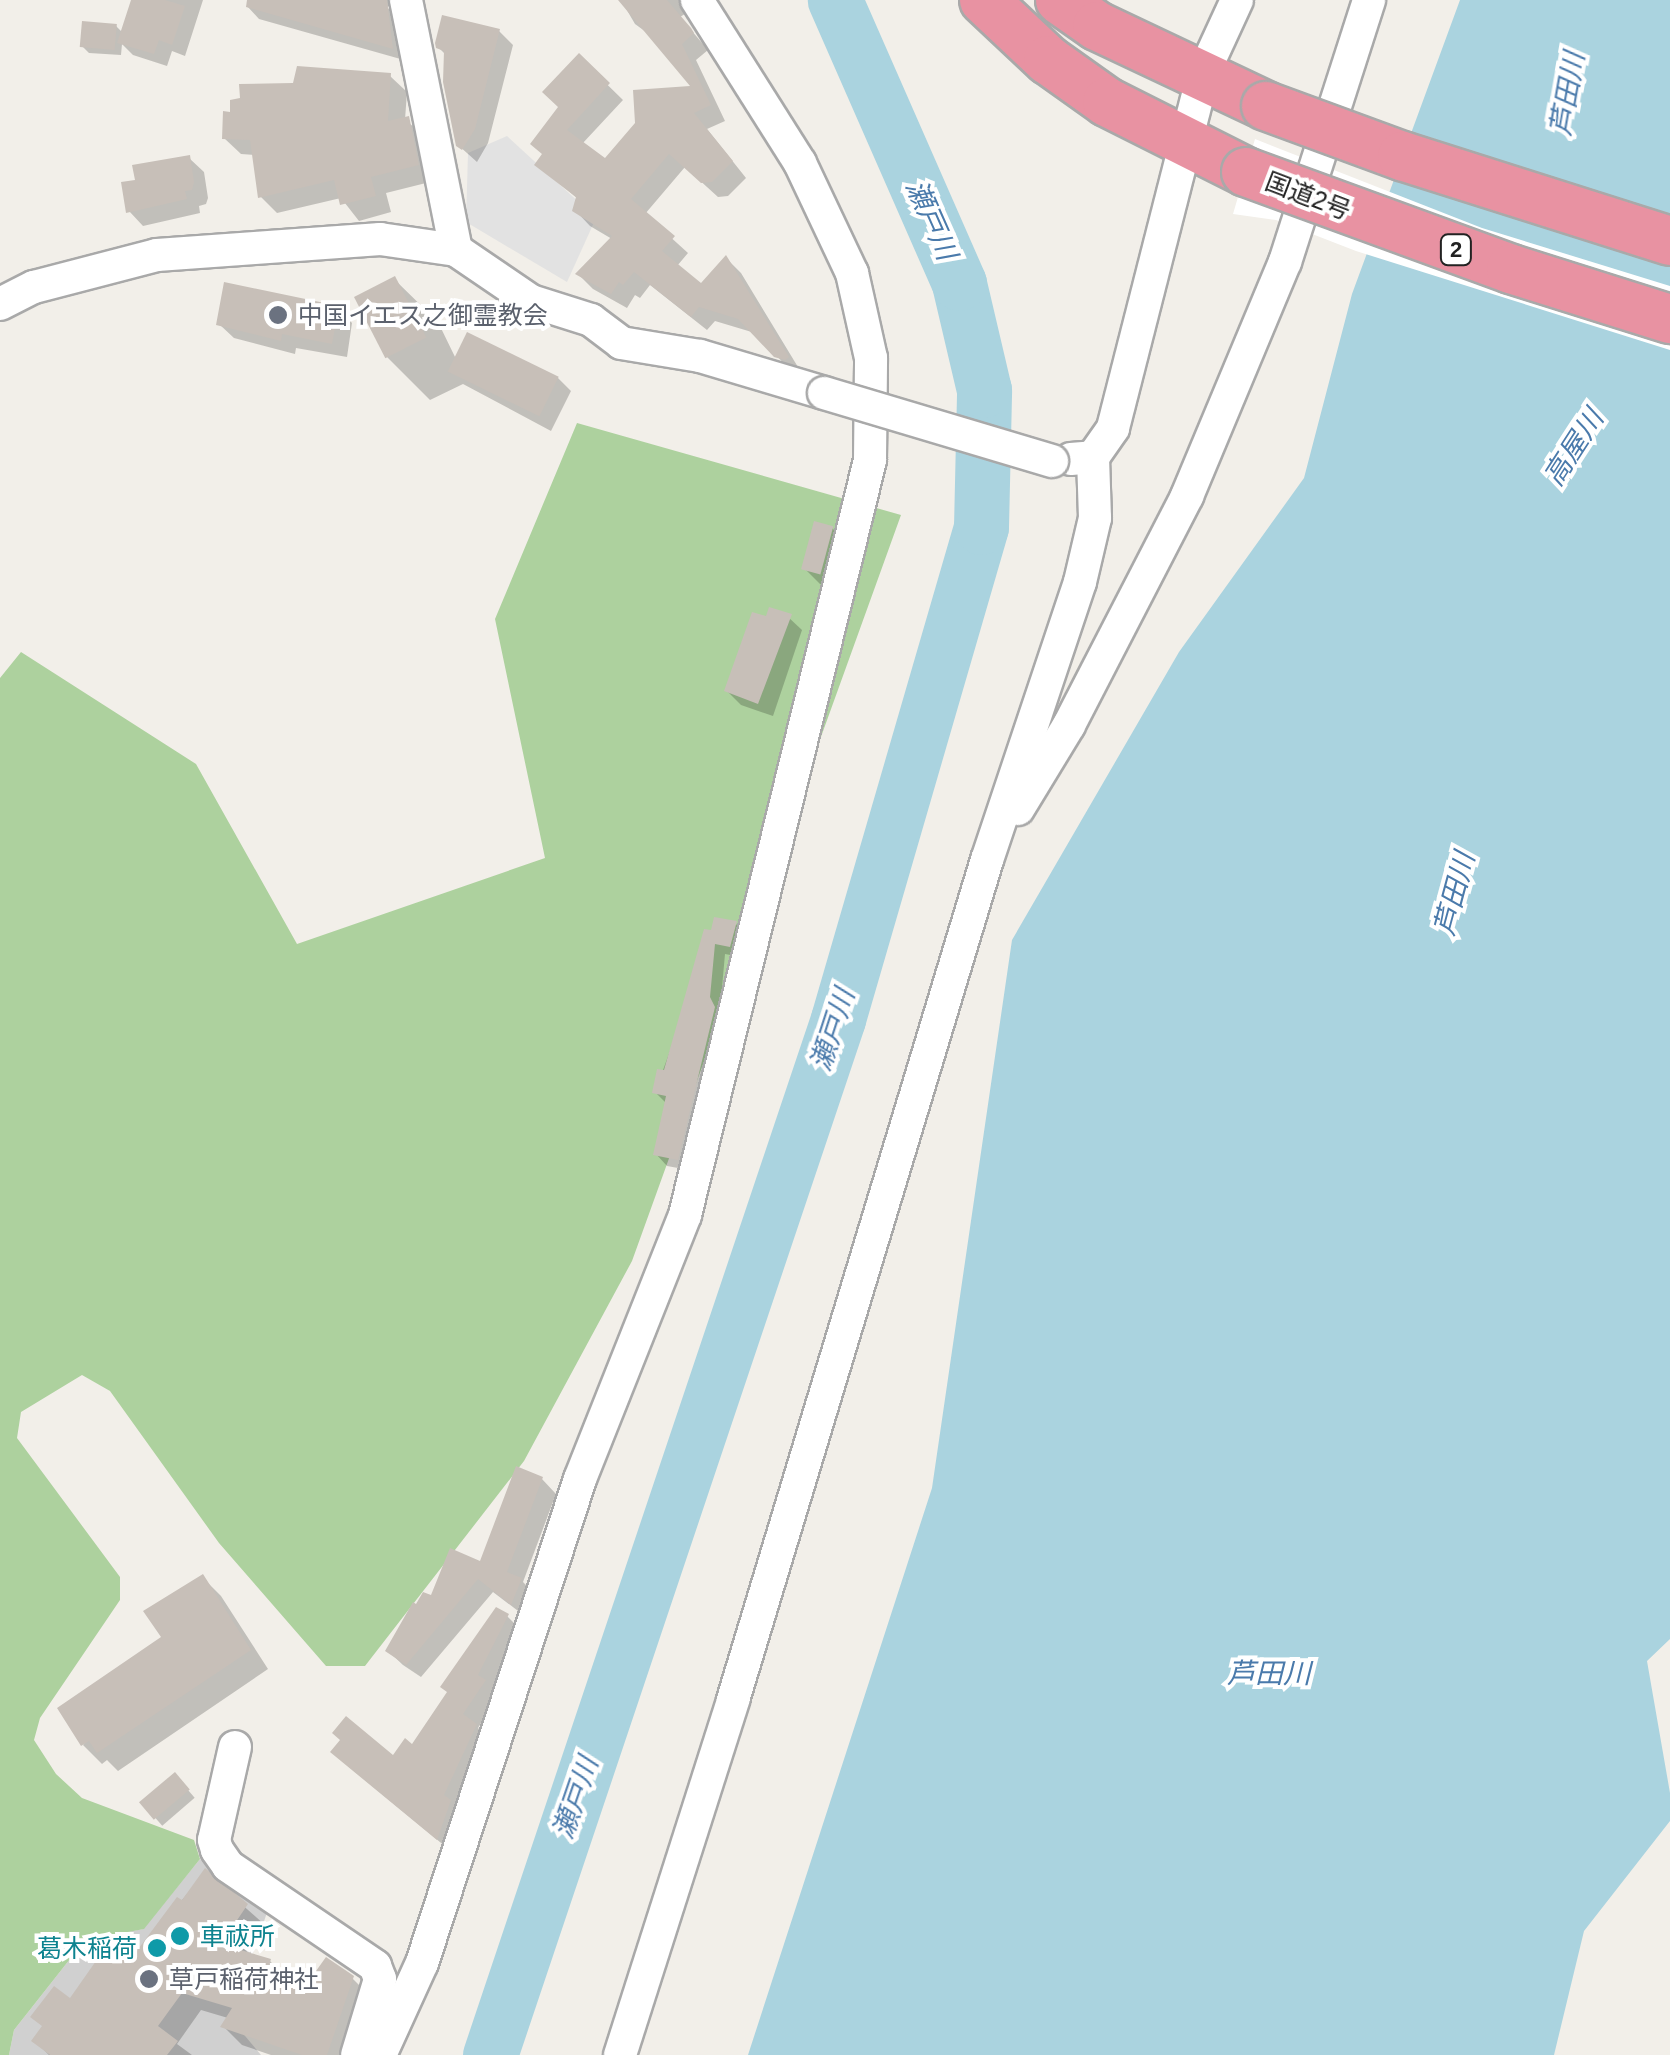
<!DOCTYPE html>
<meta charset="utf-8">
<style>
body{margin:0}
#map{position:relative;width:1670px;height:2055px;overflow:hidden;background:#f2efe9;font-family:Helvetica,"Noto Sans JP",sans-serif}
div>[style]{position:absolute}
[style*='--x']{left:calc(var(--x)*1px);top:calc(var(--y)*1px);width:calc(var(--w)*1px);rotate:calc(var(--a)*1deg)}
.religious>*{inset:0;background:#d0d0d0}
.forest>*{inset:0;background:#add19e}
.parking>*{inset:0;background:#e2e2e2}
.water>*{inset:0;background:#aad3df}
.pier>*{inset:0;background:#fff}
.shadow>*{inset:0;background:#0003;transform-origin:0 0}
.river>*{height:55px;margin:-27.5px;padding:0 27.5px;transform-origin:27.5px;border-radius:27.5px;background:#aad3df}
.building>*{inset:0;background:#c7bfb8;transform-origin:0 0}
.roads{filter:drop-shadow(2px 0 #a9a9a9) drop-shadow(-2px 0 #a9a9a9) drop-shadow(0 2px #a9a9a9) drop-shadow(0 -2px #a9a9a9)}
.minor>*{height:32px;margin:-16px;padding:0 16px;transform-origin:16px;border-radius:16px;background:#fff}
.highway>*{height:48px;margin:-24px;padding:0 24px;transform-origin:24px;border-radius:24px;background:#e892a2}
.bridges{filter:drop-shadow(2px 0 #a9a9a9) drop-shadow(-2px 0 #a9a9a9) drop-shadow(0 2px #a9a9a9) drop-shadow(0 -2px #a9a9a9)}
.minor-bridge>*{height:32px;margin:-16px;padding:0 16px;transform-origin:16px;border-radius:16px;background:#fff}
.highway-bridge>*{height:48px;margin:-24px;padding:0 24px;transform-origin:24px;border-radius:24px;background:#e892a2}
.dots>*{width:28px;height:28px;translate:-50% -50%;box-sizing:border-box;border:5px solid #fff;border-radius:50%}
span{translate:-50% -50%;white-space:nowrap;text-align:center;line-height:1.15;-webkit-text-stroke:8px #fff;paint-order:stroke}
.shield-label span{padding:2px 8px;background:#fff;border:2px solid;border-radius:8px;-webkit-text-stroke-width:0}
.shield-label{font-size:22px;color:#222;font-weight:700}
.street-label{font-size:25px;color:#222}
.worship-label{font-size:25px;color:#5b616d}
.left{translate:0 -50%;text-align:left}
.culture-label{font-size:25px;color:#0d838f}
.right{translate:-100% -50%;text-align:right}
.water-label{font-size:28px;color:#4a7aab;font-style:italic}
</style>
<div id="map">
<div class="religious">
<div style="clip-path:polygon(200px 1859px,269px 1907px,230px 2018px,261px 2055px,9px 2055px,14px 2030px,85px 1940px,143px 1929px)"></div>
</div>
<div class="forest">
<div style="clip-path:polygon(577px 423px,901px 515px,632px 1261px,524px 1461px,365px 1666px,326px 1666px,219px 1543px,110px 1391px,82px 1375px,21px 1412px,17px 1438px,120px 1577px,120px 1600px,40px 1718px,34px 1740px,56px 1774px,82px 1798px,194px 1840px,200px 1859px,144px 1929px,85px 1940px,14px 2030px,9px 2055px,0 2055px,0 678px,21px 652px,196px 764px,297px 944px,545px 858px,495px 619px)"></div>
</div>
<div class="parking">
<div style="clip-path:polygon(507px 136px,596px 218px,567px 282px,466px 222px,468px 153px)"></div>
</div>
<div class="water">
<div style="clip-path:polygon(1460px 0,1670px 0,1670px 1639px,1647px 1661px,1670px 1793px,1670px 1821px,1584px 1931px,1554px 2055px,748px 2055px,932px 1488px,1012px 940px,1179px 652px,1304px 478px,1352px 294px)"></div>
</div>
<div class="pier">
<div style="clip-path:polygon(1255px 139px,1482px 228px,1670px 286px,1670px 350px,1356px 251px,1276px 220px,1233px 214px)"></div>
</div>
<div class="shadow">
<div style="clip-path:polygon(133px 0,203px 0,185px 56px,172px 51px,167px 66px,133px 55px,122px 44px,121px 55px,89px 53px,82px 46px,116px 26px,123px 33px)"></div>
<div style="clip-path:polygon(248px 0,406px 0,387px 7px,398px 18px,404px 60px,259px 19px,247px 6px)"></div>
<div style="clip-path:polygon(621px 0,681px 0,688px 12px,680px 17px,708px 50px,696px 60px,725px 121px,707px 129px,746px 178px,728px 196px,718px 197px,685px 167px,645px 214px,688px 253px,677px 266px,701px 286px,726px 258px,741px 273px,801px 372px,792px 372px,755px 333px,715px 321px,707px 330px,650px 285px,640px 298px,635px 295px,627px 308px,593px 289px,578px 274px,612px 239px,590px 226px,575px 210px,578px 199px,538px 165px,579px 57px,623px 100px,582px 144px,605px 161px,695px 88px,653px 37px,635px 24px)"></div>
<div style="clip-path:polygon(499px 31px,513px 45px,488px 143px,477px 162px,458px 145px,446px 55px,438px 47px)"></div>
<div style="clip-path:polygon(390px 76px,407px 92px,405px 120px,424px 135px,434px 181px,386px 193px,391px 212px,359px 221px,341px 198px,277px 213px,261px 197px,255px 155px,241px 154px,224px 138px,232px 114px,295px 85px)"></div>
<div style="clip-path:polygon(189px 158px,204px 172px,208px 198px,206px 204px,199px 206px,200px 213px,143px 226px,129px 211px)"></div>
<div style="clip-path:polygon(394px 279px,438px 322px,456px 359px,468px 336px,558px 378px,571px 391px,551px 431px,463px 384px,430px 400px,387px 357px)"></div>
<div style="clip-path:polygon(338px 308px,352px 323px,347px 357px,296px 348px,295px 354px,234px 338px,219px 324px)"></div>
<div style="clip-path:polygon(832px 528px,847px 543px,836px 588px,820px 584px,805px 569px)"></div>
<div style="clip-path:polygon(787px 616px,802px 630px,773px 716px,741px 705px,726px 690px,768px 619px)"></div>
<div style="clip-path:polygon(735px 923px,746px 934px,741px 957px,725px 954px,720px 1010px,689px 1170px,667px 1166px,656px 1154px,667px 1104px,655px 1092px,713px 933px)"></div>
<div style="clip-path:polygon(542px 1479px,556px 1494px,523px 1582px,536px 1595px,526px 1617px,493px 1592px,421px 1677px,403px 1665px,388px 1651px,481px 1564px)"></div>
<div style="clip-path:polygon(202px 1577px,221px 1596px,268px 1669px,118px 1771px,107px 1760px,102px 1764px,83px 1745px,164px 1638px)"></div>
<div style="clip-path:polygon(507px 1616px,522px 1631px,492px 1690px,498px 1696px,478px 1728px,490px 1740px,452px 1852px,348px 1766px,393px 1759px,413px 1747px)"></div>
<div style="left:175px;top:1775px;width:30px;height:43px;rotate:49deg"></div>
<div style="clip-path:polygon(205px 1872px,265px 1925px,245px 1954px,270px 1961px,288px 1980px,307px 1988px,352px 1978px,371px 1997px,352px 2055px,271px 2055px,242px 2045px,224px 2027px,228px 2018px,201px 2010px,177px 2044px,192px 2055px,49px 2055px,34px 2040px,71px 2001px,133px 1960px)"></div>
</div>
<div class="river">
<div style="--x:490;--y:2055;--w:1093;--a:-71.43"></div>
<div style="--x:838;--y:1019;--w:512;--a:-73.79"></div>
<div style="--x:981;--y:527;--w:137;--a:-88.7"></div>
<div style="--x:984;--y:390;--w:110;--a:-103.2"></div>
<div style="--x:959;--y:283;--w:309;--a:-113.7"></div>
</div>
<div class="building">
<div style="clip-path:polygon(131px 0,165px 0,185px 6px,172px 45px,159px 40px,154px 54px,117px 43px)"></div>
<div style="clip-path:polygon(247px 0,387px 0,393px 49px,246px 7px)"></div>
<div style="clip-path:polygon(618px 0,667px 0,691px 28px,694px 33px,682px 44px,711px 105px,694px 113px,733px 161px,712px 182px,701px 183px,669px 154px,631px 199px,675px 236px,662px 251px,701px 283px,726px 255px,789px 357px,785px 360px,774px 357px,738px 319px,699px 307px,691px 317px,634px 272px,623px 285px,619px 282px,611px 294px,575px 274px,612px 236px,572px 211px,576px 197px,534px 165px,542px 154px,530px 144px,558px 107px,542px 92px,579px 53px,610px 83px,567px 130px,605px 158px,635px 123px,633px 90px,690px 86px)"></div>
<div style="clip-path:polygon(442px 15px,500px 29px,475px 129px,462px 150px,456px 146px,443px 82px,444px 51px,436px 48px,435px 43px)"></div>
<div style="left:82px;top:21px;width:35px;height:26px;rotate:5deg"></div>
<div style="clip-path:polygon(297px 66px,391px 73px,388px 121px,409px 116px,419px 165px,371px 177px,376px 196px,340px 205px,334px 180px,258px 198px,250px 140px,222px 139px,223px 111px,230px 112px,230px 100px,240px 98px,239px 84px,293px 83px)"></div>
<div style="clip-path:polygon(190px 155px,194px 182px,192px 190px,185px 191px,187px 199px,126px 213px,121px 182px,135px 180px,132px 165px)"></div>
<div style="left:395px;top:276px;width:69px;height:46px;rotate:63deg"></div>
<div style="clip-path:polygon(224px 282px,339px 306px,332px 344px,282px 334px,281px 341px,216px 325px)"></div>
<div style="left:467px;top:332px;width:102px;height:44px;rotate:26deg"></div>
<div style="left:814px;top:521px;width:20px;height:50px;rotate:15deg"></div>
<div style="clip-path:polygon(769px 607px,792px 614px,758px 704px,724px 691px,752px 612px,766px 616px)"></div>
<div style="clip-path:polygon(714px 917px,737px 921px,730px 947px,715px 944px,710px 997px,715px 1007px,678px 1160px,653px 1155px,666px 1096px,652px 1093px,657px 1069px,664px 1070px,704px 929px,711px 930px)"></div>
<div style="clip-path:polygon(516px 1466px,543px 1477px,507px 1572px,522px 1578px,511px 1605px,478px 1579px,406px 1665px,385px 1651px,413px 1602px,416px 1604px,423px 1592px,431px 1595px,450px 1548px,480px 1561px)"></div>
<div style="clip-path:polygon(203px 1574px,251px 1650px,97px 1753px,89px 1741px,81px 1746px,57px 1708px,161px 1637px,143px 1611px)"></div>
<div style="clip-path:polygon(496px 1607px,509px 1614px,478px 1675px,486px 1680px,463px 1714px,477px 1724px,444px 1795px,451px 1800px,437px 1840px,330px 1752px,340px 1740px,332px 1733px,346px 1716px,393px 1755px,405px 1738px,412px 1744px,447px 1692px,440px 1687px)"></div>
<div style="left:175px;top:1772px;width:23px;height:47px;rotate:50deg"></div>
<div style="clip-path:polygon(205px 1868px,248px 1904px,221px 1944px,271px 1959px,267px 1972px,306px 1985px,326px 1957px,354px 1976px,327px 2055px,302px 2055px,220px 2027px,232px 2008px,182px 1993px,158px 2026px,178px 2041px,167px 2055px,50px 2055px,31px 2041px,42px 2026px,30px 2017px,54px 1986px,70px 1998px,110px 1941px,133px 1956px,177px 1897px,182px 1900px)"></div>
</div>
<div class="roads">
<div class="minor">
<div style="--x:406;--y:0;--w:255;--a:78.7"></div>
<div style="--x:0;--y:304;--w:38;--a:-27"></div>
<div style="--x:34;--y:287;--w:127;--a:-14.6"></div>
<div style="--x:157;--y:255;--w:224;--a:-4.1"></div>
<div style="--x:380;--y:239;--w:77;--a:8.2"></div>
<div style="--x:456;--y:250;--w:91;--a:34.2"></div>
<div style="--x:531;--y:301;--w:63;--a:17.6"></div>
<div style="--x:591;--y:320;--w:38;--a:37"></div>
<div style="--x:621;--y:343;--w:80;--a:9.3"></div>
<div style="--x:700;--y:356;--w:129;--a:16.6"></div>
<div style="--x:1071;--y:459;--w:22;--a:-5"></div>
<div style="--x:1093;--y:457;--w:35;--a:-55"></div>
<div style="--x:1113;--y:428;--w:365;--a:-75.7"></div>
<div style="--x:1203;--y:74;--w:81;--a:-65.3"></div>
<div style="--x:1018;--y:809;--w:98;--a:-58.7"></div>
<div style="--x:1069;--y:725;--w:258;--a:-62.7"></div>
<div style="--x:1187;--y:496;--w:254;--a:-67.3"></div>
<div style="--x:1285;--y:262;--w:275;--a:-72.2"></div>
<div style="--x:235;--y:1747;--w:95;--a:102.7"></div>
<div style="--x:214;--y:1840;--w:10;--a:73"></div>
<div style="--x:217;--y:1850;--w:19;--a:55"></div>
<div style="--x:228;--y:1866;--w:178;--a:34.2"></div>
<div style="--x:375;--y:1966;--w:14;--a:69"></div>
<div style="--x:380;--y:1979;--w:79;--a:106.8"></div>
<div style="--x:380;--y:2055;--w:101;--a:-65.5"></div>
<div style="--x:422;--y:1963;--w:509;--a:-71.92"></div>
<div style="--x:580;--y:1479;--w:284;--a:-68.3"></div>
<div style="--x:685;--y:1215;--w:777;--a:-76.23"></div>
<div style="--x:870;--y:460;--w:102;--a:-89.4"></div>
<div style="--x:871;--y:358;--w:87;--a:-102.6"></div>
<div style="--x:852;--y:273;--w:122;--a:-115.3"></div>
<div style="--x:800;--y:163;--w:193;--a:-122.3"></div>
<div style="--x:620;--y:2055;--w:373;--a:-72.3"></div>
<div style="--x:733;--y:1700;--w:878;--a:-73.18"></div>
<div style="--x:987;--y:860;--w:293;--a:-71.5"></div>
<div style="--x:1080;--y:582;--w:66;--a:-76.8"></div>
<div style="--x:1095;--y:518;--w:61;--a:-91.9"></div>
</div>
<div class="highway">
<div style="--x:984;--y:0;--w:88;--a:43.2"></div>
<div style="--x:1048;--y:60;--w:72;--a:35.4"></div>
<div style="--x:1107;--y:102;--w:156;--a:26.7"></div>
<div style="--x:1060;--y:0;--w:45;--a:35.1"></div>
<div style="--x:1097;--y:26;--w:187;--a:25.3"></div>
</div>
</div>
<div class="bridges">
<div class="minor-bridge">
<div style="--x:824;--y:393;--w:238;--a:16.6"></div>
</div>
<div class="highway-bridge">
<div style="--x:1266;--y:106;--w:145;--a:20.2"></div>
<div style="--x:1402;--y:156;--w:281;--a:17.6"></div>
<div style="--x:1246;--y:172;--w:282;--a:20.1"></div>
<div style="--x:1511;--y:269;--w:167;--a:17.5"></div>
</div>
</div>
<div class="dots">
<div style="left:278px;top:315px;background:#6b7280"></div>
<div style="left:180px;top:1936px;background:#0f9aa8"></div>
<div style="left:157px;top:1948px;background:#0f9aa8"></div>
<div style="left:149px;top:1979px;background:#6b7280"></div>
</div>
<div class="shield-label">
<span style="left:1456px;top:250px">2</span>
</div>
<div class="street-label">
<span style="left:1308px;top:196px;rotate:21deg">国道2号</span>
</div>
<div class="worship-label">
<span class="left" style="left:298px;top:315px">中国イエス之御霊教会</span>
<span class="left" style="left:169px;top:1979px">草戸稲荷神社</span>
</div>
<div class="culture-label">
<span class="left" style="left:200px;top:1936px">車祓所</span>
<span class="right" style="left:137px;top:1948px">葛木稲荷</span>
</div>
<div class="water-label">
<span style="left:1568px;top:94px;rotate:-80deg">芦田川</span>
<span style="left:931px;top:220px;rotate:66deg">瀬戸川</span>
<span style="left:1574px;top:448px;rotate:-57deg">高屋川</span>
<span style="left:1455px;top:894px;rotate:-75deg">芦田川</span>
<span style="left:833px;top:1030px;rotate:-72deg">瀬戸川</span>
<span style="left:1269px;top:1674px">芦田川</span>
<span style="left:576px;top:1798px;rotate:-71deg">瀬戸川</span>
</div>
</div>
